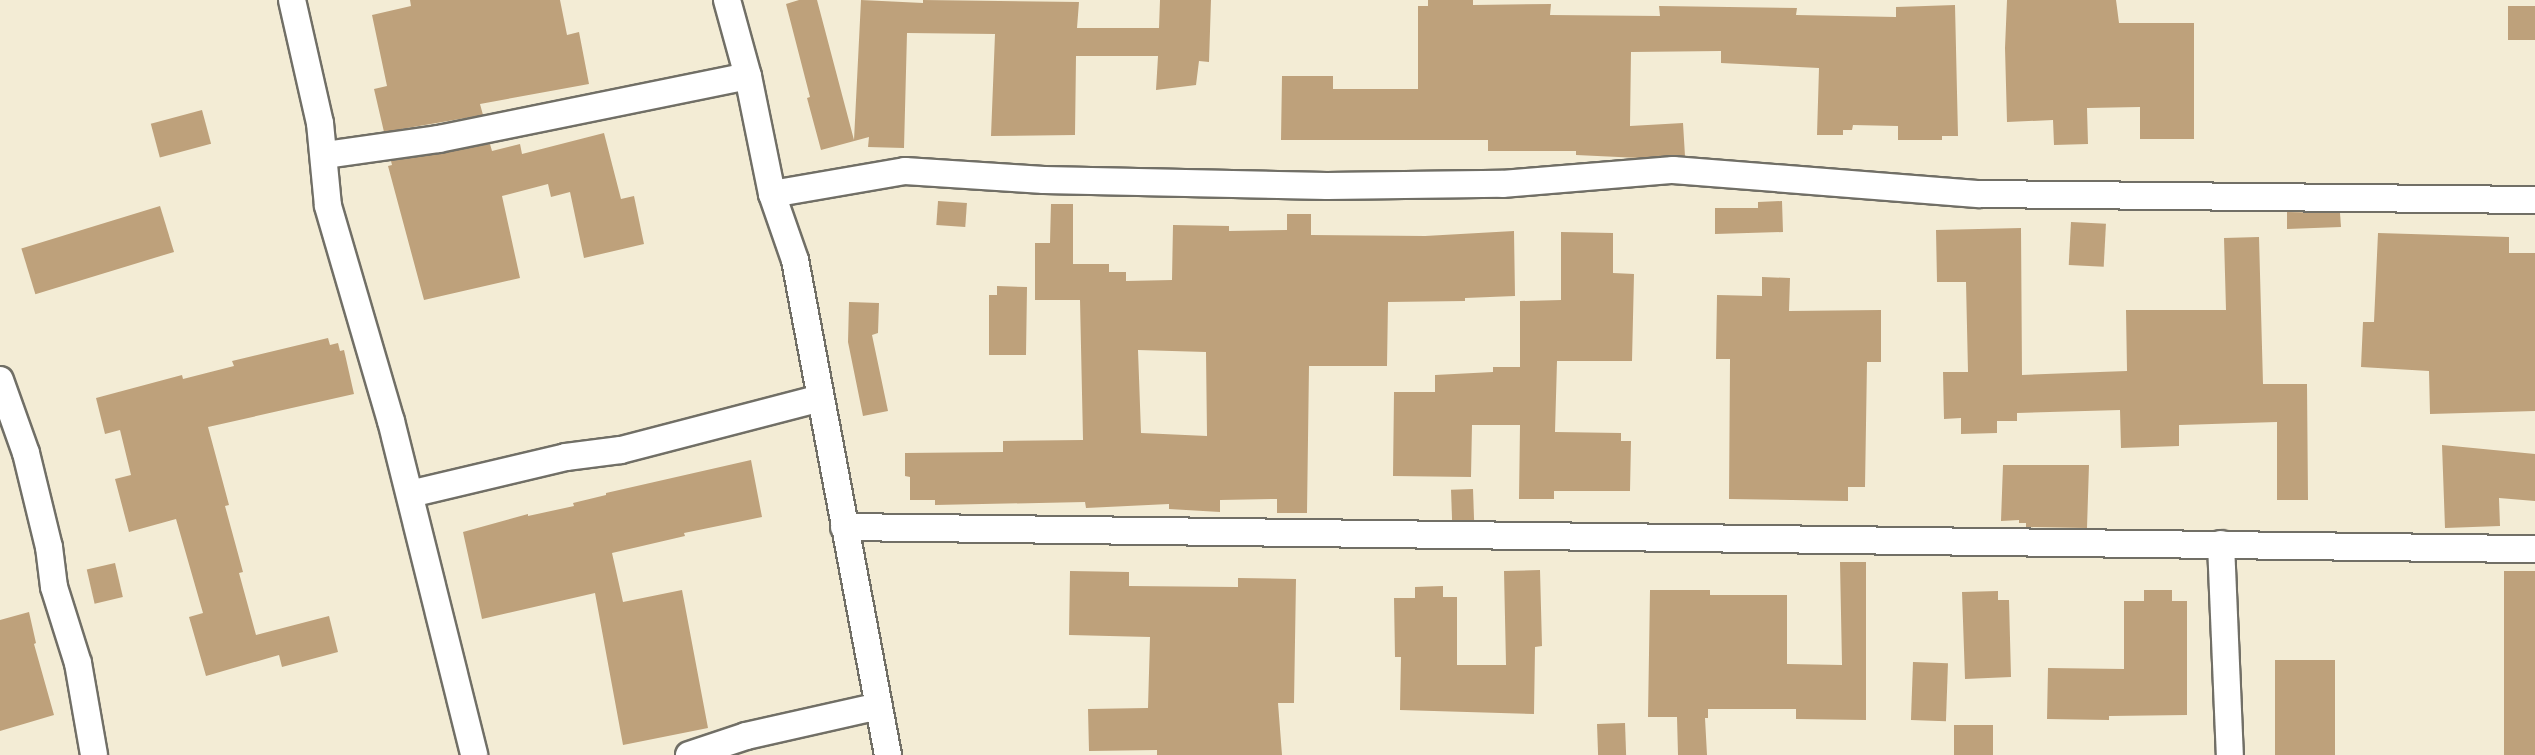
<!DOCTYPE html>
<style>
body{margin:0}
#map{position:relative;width:2535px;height:755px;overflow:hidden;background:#f3ecd5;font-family:"IM FELL Double Pica",serif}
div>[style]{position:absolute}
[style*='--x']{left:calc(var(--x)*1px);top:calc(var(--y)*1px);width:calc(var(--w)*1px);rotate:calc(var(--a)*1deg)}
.building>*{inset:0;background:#bea17b;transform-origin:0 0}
.roads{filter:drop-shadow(2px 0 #716f66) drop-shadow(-2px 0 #716f66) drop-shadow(0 2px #716f66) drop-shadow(0 -2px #716f66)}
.street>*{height:26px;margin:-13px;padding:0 13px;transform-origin:13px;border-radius:13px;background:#fff}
span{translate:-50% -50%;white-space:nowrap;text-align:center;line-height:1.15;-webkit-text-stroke:4.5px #fbf7ec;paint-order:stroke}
</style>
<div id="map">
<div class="building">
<div style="clip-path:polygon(410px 0,560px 0,567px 35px,579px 32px,589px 84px,480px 104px,483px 115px,384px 132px,374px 89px,387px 86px,372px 15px,411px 6px)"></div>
<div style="clip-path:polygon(799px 0,817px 0,854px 140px,861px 0,923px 3px,923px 0,1079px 2px,1077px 28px,1159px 28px,1160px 0,1211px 0,1209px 62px,1199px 61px,1196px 85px,1156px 90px,1158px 56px,1076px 56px,1075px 135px,991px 136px,995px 34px,907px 33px,904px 148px,868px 147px,869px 137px,821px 150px,807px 98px,810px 97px,786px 4px)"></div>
<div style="clip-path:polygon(1428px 0,1473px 0,1473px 5px,1551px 4px,1550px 15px,1660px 16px,1659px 6px,1797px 8px,1796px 15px,1896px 17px,1896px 7px,1955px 5px,1958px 136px,1942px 136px,1942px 140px,1898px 140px,1898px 126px,1853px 125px,1852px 130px,1843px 130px,1843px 135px,1817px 135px,1819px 68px,1721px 63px,1721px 51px,1631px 52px,1630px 126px,1683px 123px,1685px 156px,1640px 158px,1576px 155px,1576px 151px,1488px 151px,1488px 140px,1281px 140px,1282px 76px,1333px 76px,1333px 89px,1418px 89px,1418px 6px,1428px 6px)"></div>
<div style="clip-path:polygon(2007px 0,2116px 0,2119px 23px,2194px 23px,2194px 139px,2140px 139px,2140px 107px,2087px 108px,2088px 144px,2054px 145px,2053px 120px,2007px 122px,2005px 48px)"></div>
<div style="left:2508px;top:6px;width:27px;height:34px"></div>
<div style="left:202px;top:110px;width:35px;height:53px;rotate:75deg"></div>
<div style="clip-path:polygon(604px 133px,621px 199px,634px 196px,644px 244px,584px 258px,570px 192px,551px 197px,548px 184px,502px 196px,520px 278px,424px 300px,388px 166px,392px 165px,391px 161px,490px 144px,492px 151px,520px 144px,522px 154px)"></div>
<div style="left:938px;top:201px;width:29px;height:24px;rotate:4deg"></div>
<div style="clip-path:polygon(1782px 201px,1783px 232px,1715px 234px,1715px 208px,1758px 208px,1758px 202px)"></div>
<div style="clip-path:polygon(evenodd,1051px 204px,1073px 204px,1073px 264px,1109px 264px,1109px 272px,1126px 272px,1126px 281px,1172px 280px,1173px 225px,1229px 226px,1229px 231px,1287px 230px,1287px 214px,1311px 214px,1311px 235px,1425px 236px,1514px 231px,1515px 296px,1465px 298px,1465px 301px,1388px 302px,1387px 366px,1309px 366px,1307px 513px,1277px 513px,1277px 499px,1220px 500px,1220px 512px,1169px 509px,1169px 504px,1086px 508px,1085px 502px,935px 505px,935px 500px,910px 500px,910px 477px,905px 476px,905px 453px,1003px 452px,1003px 441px,1083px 440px,1080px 300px,1035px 300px,1035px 243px,1050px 243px,1051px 204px,1138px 350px,1206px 352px,1207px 436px,1141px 433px,1138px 350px)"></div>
<div style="left:160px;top:206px;width:48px;height:145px;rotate:73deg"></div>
<div style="clip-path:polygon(2287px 212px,2340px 213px,2341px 227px,2287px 229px)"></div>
<div style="left:2071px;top:222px;width:35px;height:43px;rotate:3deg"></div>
<div style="clip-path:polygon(2021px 228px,2022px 375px,2127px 371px,2126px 310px,2226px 310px,2224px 238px,2259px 237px,2263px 384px,2307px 384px,2308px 500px,2277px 500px,2277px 422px,2179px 425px,2179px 446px,2121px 448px,2120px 410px,2017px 413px,2017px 421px,1997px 421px,1997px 433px,1961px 434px,1961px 418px,1944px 419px,1943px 372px,1968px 372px,1966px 282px,1937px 282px,1936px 230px)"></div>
<div style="clip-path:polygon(1561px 232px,1613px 233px,1613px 273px,1634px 274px,1632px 361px,1557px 361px,1555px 432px,1621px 433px,1621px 441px,1631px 441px,1630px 491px,1554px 491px,1554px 499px,1519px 499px,1520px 425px,1472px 425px,1471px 477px,1393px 476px,1394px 392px,1435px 392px,1435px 375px,1493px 372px,1493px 367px,1520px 367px,1520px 301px,1561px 300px)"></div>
<div style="clip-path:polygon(2378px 233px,2509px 237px,2509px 253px,2535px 253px,2535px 411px,2430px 414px,2429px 371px,2361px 367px,2363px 322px,2374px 322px)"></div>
<div style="clip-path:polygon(1762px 277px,1790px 278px,1789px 311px,1881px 310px,1881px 362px,1867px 362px,1865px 487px,1848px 487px,1848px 501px,1729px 499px,1730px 359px,1716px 359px,1717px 295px,1762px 296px)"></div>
<div style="clip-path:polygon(997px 286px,1027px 287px,1026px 355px,989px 355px,989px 295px,997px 295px)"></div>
<div style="clip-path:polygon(849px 302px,879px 303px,878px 333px,872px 335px,888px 411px,863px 416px,848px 342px)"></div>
<div style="clip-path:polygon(328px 338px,330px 345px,338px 343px,340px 351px,344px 350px,354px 394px,208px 427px,229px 505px,225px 506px,243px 572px,239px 573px,256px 635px,329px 616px,338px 652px,282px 667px,279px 655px,206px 676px,189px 617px,203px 613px,176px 519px,129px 532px,115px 479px,131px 475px,120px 430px,105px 434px,96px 398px,182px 375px,183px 379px,234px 366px,232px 361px)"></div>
<div style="clip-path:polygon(2442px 445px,2535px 454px,2535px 501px,2499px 498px,2500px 526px,2445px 528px)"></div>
<div style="clip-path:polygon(751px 460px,762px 517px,684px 533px,685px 536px,612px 553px,623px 602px,682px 590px,708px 728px,623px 745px,595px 593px,482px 619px,463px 532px,528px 514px,528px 516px,574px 506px,573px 503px,606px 495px,606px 493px)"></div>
<div style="clip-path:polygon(2003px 465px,2089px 465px,2087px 528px,2026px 527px,2026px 523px,2019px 523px,2019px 520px,2001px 521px)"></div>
<div style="left:1473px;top:489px;width:31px;height:22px;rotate:88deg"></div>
<div style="clip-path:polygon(1840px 562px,1866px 562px,1866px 720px,1796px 719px,1796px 709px,1708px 709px,1708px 718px,1705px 718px,1707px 755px,1678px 755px,1677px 717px,1648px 717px,1650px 590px,1710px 590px,1710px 595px,1787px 595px,1787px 664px,1842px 665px)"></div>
<div style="left:115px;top:563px;width:35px;height:29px;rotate:77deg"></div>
<div style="clip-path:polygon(1540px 570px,1542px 646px,1535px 647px,1534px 714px,1400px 710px,1401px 657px,1395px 657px,1394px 598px,1415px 598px,1415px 587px,1443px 586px,1443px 597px,1457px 597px,1457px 665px,1506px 665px,1504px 571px)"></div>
<div style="clip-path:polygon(1070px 571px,1129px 572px,1129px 586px,1238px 587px,1238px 578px,1296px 579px,1294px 703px,1278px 703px,1282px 755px,1157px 755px,1157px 750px,1089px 751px,1088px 709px,1148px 708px,1150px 637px,1069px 635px)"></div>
<div style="left:2504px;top:571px;width:31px;height:184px"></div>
<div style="clip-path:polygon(2144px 590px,2172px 590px,2172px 601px,2187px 601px,2187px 715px,2109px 716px,2109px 720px,2047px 719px,2048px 668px,2124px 669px,2124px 601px,2144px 601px)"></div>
<div style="clip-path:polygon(1998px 591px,1998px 600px,2009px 600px,2011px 677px,1965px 679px,1962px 592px)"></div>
<div style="clip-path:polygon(29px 612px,36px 643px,34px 644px,54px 715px,0 731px,0 620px)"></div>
<div style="left:2275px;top:660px;width:60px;height:95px"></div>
<div style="left:1913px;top:662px;width:35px;height:58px;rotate:2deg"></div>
<div style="left:1625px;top:723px;width:32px;height:28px;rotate:88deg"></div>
<div style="left:1993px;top:725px;width:30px;height:39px;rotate:90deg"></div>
</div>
<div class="roads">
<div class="street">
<div style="--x:292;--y:0;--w:126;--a:77.2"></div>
<div style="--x:320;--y:123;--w:83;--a:84.5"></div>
<div style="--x:328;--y:206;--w:224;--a:73.7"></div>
<div style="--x:391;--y:421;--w:344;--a:76"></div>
<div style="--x:727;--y:0;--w:79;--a:74.6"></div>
<div style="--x:748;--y:76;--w:120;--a:78.5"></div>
<div style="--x:772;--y:194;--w:70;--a:70.8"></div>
<div style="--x:795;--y:260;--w:504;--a:79.36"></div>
<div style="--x:325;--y:155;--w:115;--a:-8"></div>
<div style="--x:439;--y:139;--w:315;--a:-11.5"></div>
<div style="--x:772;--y:194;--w:135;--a:-9.8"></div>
<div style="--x:905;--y:171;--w:139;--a:3.7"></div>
<div style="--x:1044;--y:180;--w:283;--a:1.2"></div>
<div style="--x:1327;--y:186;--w:175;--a:-0.7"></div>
<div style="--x:1502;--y:184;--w:172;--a:-4.7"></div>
<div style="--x:1673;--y:170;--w:308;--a:4.5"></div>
<div style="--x:1980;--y:194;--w:555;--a:0.62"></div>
<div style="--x:0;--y:380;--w:77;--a:70.4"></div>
<div style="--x:26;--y:453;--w:97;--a:76.3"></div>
<div style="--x:49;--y:547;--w:40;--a:82.9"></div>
<div style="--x:54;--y:587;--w:80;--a:72.5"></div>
<div style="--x:78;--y:663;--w:93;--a:80.1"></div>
<div style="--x:410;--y:494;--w:160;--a:-13.3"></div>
<div style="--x:566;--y:457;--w:55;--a:-7.3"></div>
<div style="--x:621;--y:450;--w:206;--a:-14.6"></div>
<div style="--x:844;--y:527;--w:1691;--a:0.75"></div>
<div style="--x:2221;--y:544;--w:211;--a:87.6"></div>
<div style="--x:689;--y:755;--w:60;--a:-18.4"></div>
<div style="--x:746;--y:736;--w:136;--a:-12.7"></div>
</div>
</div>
</div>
